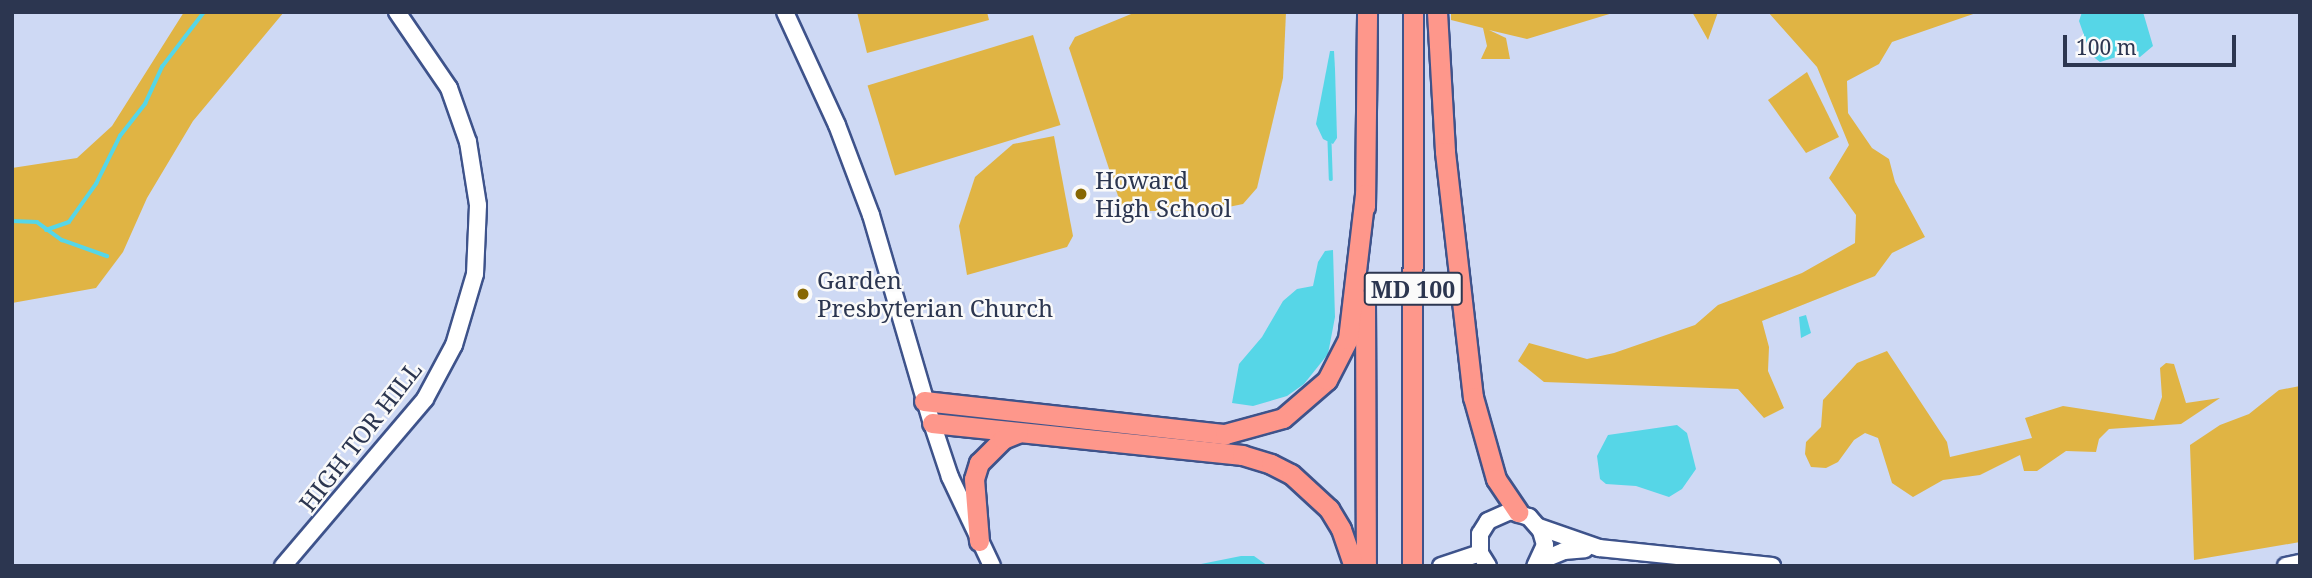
<!DOCTYPE html>
<style>
body{margin:0}
#map{position:relative;width:2312px;height:578px;overflow:hidden;background:#ced9f4;font-family:"Noto Serif",serif}
div>[style]{position:absolute}
[style*='--x']{left:calc(var(--x)*1px);top:calc(var(--y)*1px);width:calc(var(--w)*1px);rotate:calc(var(--a)*1deg)}
.green>*{inset:0;background:#e0b444;transform-origin:0 0}
.water>*{inset:0;background:#56d6e7}
.stream>*{height:3.5px;margin:-1.75px;padding:0 1.75px;transform-origin:1.75px;border-radius:1.75px;background:#56d6e7}
.roads{filter:drop-shadow(2px 0 #3e538b) drop-shadow(-2px 0 #3e538b) drop-shadow(0 2px #3e538b) drop-shadow(0 -2px #3e538b)}
.secondary>*{height:16px;margin:-8px;padding:0 8px;transform-origin:8px;border-radius:8px;background:#fff}
.highway>*{height:19px;margin:-9.5px;padding:0 9.5px;transform-origin:9.5px;border-radius:9.5px;background:#fe978b}
.dots>*{width:19px;height:19px;translate:-50% -50%;box-sizing:border-box;border:4px solid #fafafa;border-radius:50%}
span{translate:-50% -50%;white-space:nowrap;text-align:center;line-height:1.15;-webkit-text-stroke:5px #fafafa;paint-order:stroke}
.shield-label span{padding:2px 5px;background:#fafafa;border:2px solid;border-radius:5px;-webkit-text-stroke-width:0}
.shield-label{font-size:23px;color:#2c3650;font-weight:700}
.poi-label{font-size:24px;color:#2c3650}
.left{translate:0 -50%;text-align:left}
.street-label{font-size:24px;color:#2c3650}
.frame{position:absolute;inset:0;border:14px solid #2c3650;pointer-events:none}
.scale{position:absolute;left:2063px;top:35px;width:173px;height:32px;box-sizing:border-box;border:4px solid #2c3650;border-top:0;padding-left:9px;font-size:21px;line-height:24px;white-space:nowrap;color:#2c3650;-webkit-text-stroke:5px #fafafa;paint-order:stroke}
</style>
<div id="map">
<div class="green">
<div style="clip-path:polygon(184px 12px,284px 12px,193px 121px,147px 198px,123px 252px,96px 288px,12px 303px,12px 168px,77px 158px,112px 126px)"></div>
<div style="clip-path:polygon(857px 12px,987px 12px,989px 20px,867px 53px)"></div>
<div style="clip-path:polygon(1136px 12px,1286px 12px,1283px 78px,1257px 188px,1243px 204px,1209px 211px,1123px 211px,1069px 48px,1075px 37px)"></div>
<div style="clip-path:polygon(1451px 12px,1616px 12px,1527px 39px,1489px 30px,1506px 38px,1510px 59px,1481px 59px,1487px 46px,1483px 28px,1451px 20px)"></div>
<div style="clip-path:polygon(1692px 12px,1718px 12px,1708px 40px,1695px 17px)"></div>
<div style="clip-path:polygon(1768px 12px,1979px 12px,1892px 42px,1879px 64px,1847px 81px,1848px 113px,1872px 148px,1889px 159px,1895px 182px,1925px 237px,1892px 253px,1875px 276px,1762px 321px,1769px 347px,1768px 371px,1784px 408px,1764px 418px,1738px 389px,1544px 382px,1518px 361px,1529px 343px,1587px 359px,1614px 353px,1695px 325px,1718px 305px,1802px 273px,1855px 243px,1856px 215px,1829px 178px,1849px 145px,1817px 67px)"></div>
<div style="left:1033px;top:35px;width:94px;height:173px;rotate:73deg"></div>
<div style="clip-path:polygon(1807px 72px,1839px 137px,1806px 153px,1768px 100px)"></div>
<div style="clip-path:polygon(1054px 136px,1073px 236px,1067px 247px,967px 275px,959px 226px,975px 177px,1013px 144px)"></div>
<div style="clip-path:polygon(1887px 351px,1947px 442px,1950px 457px,2032px 438px,2025px 418px,2063px 406px,2154px 420px,2162px 397px,2160px 368px,2166px 363px,2174px 364px,2186px 403px,2220px 398px,2181px 424px,2109px 429px,2099px 439px,2096px 452px,2066px 451px,2037px 471px,2024px 471px,2020px 455px,1980px 475px,1943px 480px,1913px 497px,1892px 483px,1878px 438px,1865px 433px,1854px 440px,1838px 462px,1826px 468px,1811px 467px,1805px 454px,1806px 442px,1821px 427px,1823px 400px,1857px 363px)"></div>
<div style="clip-path:polygon(2300px 386px,2300px 542px,2194px 560px,2190px 445px,2220px 425px,2249px 414px,2279px 390px)"></div>
</div>
<div class="water">
<div style="clip-path:polygon(2082px 12px,2143px 12px,2153px 46px,2140px 57px,2126px 54px,2100px 62px,2091px 55px,2079px 21px)"></div>
<div style="clip-path:polygon(1330px 51px,1334px 51px,1335px 69px,1337px 138px,1333px 144px,1323px 139px,1316px 124px)"></div>
<div style="clip-path:polygon(1333px 250px,1335px 317px,1328px 354px,1304px 384px,1287px 396px,1253px 406px,1232px 403px,1239px 364px,1262px 337px,1283px 301px,1297px 289px,1313px 286px,1318px 262px,1325px 251px)"></div>
<div style="clip-path:polygon(1806px 315px,1811px 333px,1801px 338px,1799px 317px)"></div>
<div style="clip-path:polygon(1677px 425px,1687px 433px,1696px 469px,1682px 489px,1669px 497px,1636px 486px,1606px 484px,1600px 479px,1597px 456px,1608px 435px)"></div>
<div style="clip-path:polygon(1241px 556px,1254px 556px,1268px 566px,1191px 566px)"></div>
</div>
<div class="stream">
<div style="--x:1330;--y:142;--w:37;--a:88"></div>
<div style="--x:12;--y:221;--w:25;--a:2"></div>
<div style="--x:37;--y:222;--w:31;--a:36"></div>
<div style="--x:62;--y:240;--w:48;--a:19.6"></div>
<div style="--x:46;--y:230;--w:24;--a:-19"></div>
<div style="--x:69;--y:222;--w:47;--a:-54.6"></div>
<div style="--x:96;--y:184;--w:54;--a:-63.4"></div>
<div style="--x:120;--y:136;--w:41;--a:-52"></div>
<div style="--x:145;--y:104;--w:41;--a:-65.3"></div>
<div style="--x:162;--y:67;--w:69;--a:-52.6"></div>
</div>
<div class="roads">
<div class="secondary">
<div style="--x:785;--y:12;--w:124;--a:65.3"></div>
<div style="--x:837;--y:125;--w:96;--a:69.3"></div>
<div style="--x:871;--y:215;--w:217;--a:73.7"></div>
<div style="--x:932;--y:423;--w:57;--a:71.6"></div>
<div style="--x:950;--y:477;--w:98;--a:64.7"></div>
<div style="--x:1539;--y:527;--w:64;--a:19.3"></div>
<div style="--x:1599;--y:548;--w:174;--a:5.9"></div>
<div style="--x:1538;--y:562;--w:28;--a:-23"></div>
<div style="--x:1564;--y:551;--w:21;--a:-5"></div>
<div style="--x:283;--y:566;--w:219;--a:-49.6"></div>
<div style="--x:425;--y:399;--w:61;--a:-61.8"></div>
<div style="--x:454;--y:345;--w:74;--a:-73.5"></div>
<div style="--x:475;--y:274;--w:69;--a:-87.5"></div>
<div style="--x:478;--y:205;--w:64;--a:-99"></div>
<div style="--x:468;--y:142;--w:57;--a:-109.4"></div>
<div style="--x:449;--y:88;--w:92;--a:-124.4"></div>
<div style="--x:1441;--y:566;--w:41;--a:-18.4"></div>
<div style="--x:1488;--y:566;--w:15;--a:-122"></div>
<div style="--x:1480;--y:553;--w:19;--a:-90"></div>
<div style="--x:1480;--y:534;--w:15;--a:-58"></div>
<div style="--x:1488;--y:521;--w:24;--a:-24"></div>
<div style="--x:1510;--y:511;--w:20;--a:18"></div>
<div style="--x:1529;--y:517;--w:18;--a:49"></div>
<div style="--x:1541;--y:531;--w:15;--a:74"></div>
<div style="--x:1545;--y:545;--w:23;--a:115"></div>
<div style="--x:2286;--y:566;--w:14;--a:-12"></div>
</div>
<div class="highway">
<div style="--x:1437;--y:12;--w:140;--a:86.7"></div>
<div style="--x:1445;--y:152;--w:247;--a:83.5"></div>
<div style="--x:1473;--y:397;--w:85;--a:74.3"></div>
<div style="--x:1496;--y:479;--w:40;--a:56"></div>
<div style="--x:1365;--y:207;--w:195;--a:-89.4"></div>
<div style="--x:1365;--y:300;--w:266;--a:89.8"></div>
<div style="--x:924;--y:401;--w:303;--a:6.3"></div>
<div style="--x:1225;--y:434;--w:60;--a:-15.4"></div>
<div style="--x:1283;--y:418;--w:58;--a:-40.8"></div>
<div style="--x:1327;--y:380;--w:46;--a:-62.9"></div>
<div style="--x:1348;--y:339;--w:146;--a:-83.3"></div>
<div style="--x:932;--y:423;--w:312;--a:5.9"></div>
<div style="--x:1242;--y:455;--w:30;--a:17"></div>
<div style="--x:1271;--y:464;--w:22;--a:27"></div>
<div style="--x:1291;--y:474;--w:52;--a:42.6"></div>
<div style="--x:1329;--y:509;--w:23;--a:59"></div>
<div style="--x:1341;--y:529;--w:39;--a:71"></div>
<div style="--x:979;--y:541;--w:62;--a:-94.6"></div>
<div style="--x:974;--y:479;--w:17;--a:-73"></div>
<div style="--x:979;--y:463;--w:34;--a:-45"></div>
<div style="--x:1003;--y:439;--w:16;--a:-22"></div>
<div style="--x:1412;--y:566;--w:554;--a:-89.9"></div>
</div>
</div>
<div class="dots">
<div style="left:1081px;top:194px;background:#876702"></div>
<div style="left:803px;top:294px;background:#876702"></div>
</div>
<div class="shield-label">
<span style="left:1413px;top:289px">MD 100</span>
</div>
<div class="poi-label">
<span class="left" style="left:1095px;top:194px">Howard<br>High School</span>
<span class="left" style="left:817px;top:294px">Garden<br>Presbyterian Church</span>
</div>
<div class="street-label">
<span style="left:360px;top:436px;rotate:-52deg">HIGH TOR HILL</span>
</div>
<div class="frame"></div>
<div class="scale">100 m</div>
</div>
